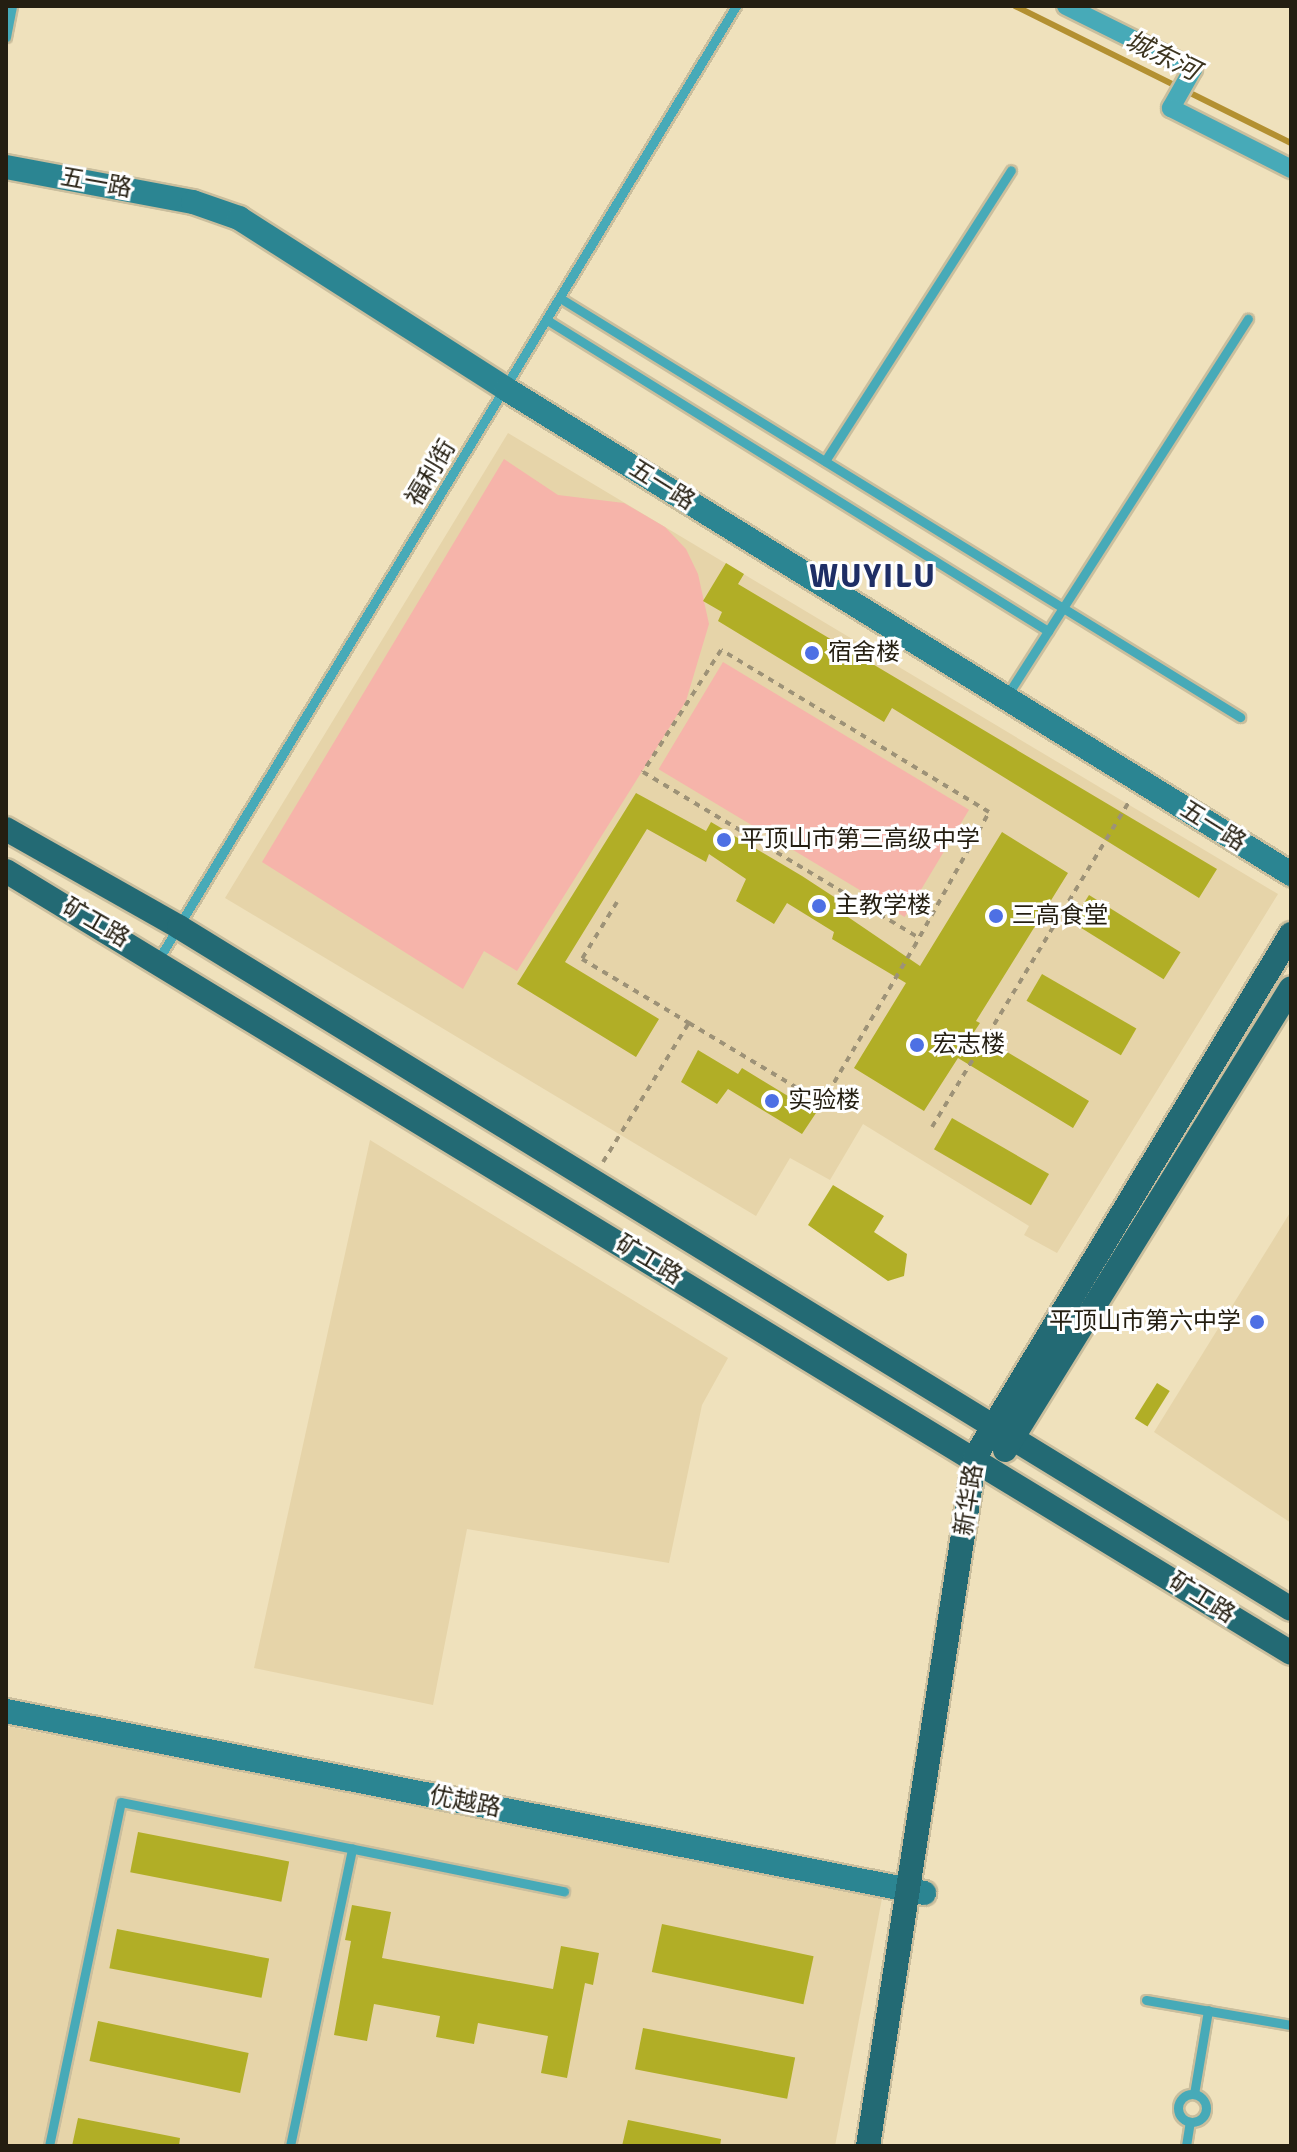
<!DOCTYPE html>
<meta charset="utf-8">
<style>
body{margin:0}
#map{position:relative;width:1297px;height:2152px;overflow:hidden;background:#efe1bc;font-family:Signika,"Noto Sans SC",sans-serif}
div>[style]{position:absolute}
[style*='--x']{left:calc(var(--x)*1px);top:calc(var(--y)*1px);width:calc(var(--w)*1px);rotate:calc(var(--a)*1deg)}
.built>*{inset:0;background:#e6d4a9}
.green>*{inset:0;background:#f6b4aa;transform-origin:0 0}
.stream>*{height:6px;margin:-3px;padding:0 3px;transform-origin:3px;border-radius:3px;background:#b39031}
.building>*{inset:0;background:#b1ae26;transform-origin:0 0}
.path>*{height:4px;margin-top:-2px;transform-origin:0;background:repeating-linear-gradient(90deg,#9d9277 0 6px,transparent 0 12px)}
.roads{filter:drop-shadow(2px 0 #cabe9d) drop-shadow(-2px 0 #cabe9d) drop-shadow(0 2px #cabe9d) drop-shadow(0 -2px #cabe9d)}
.lane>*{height:9px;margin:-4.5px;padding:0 4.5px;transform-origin:4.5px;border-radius:4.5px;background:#47aab8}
.lane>.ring{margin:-4.5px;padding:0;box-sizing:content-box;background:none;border:9px solid #47aab8;border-radius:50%}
.street>*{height:18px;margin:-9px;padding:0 9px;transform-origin:9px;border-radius:9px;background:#47aab8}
.secondary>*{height:24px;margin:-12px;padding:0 12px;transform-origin:12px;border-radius:12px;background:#2b8592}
.primary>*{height:24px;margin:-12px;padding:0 12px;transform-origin:12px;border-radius:12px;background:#236a74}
.dots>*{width:22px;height:22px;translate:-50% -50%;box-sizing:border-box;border:4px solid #fff;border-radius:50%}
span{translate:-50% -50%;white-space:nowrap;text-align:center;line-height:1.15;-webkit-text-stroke:6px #fff;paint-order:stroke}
.street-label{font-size:24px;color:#241e11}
.poi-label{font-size:24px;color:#241e11}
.left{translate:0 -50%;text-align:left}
.right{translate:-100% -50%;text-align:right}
.water-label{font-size:26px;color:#3d3520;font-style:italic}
.district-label{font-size:32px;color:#1e2e65;font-weight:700;letter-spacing:2px}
.frame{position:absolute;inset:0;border:8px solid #241e11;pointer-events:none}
</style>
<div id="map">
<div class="built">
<div style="clip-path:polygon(508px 433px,1278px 894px,1057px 1253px,1024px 1235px,1029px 1226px,863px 1124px,830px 1180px,790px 1158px,756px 1216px,225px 898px)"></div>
<div style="clip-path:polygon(370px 1140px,728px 1358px,702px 1405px,669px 1563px,467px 1529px,433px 1705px,254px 1668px)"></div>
<div style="clip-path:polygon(1291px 1211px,1291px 1523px,1154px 1432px)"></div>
<div style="clip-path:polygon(6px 1726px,883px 1893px,835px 2146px,6px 2146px)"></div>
</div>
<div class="green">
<div style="clip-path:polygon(504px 459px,558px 495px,624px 503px,665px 527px,686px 549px,698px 574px,709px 624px,686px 701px,517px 971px,484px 951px,463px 989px,262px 862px)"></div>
<div style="left:723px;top:662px;width:287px;height:125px;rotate:31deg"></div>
</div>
<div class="stream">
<div style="--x:1015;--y:6;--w:308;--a:26.4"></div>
</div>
<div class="building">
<div style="clip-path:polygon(726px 563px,744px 574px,738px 584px,1217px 869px,1199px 898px,892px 708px,884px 722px,718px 621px,722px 612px,703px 601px)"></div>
<div style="clip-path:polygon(636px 793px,706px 831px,711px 822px,802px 876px,851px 908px,848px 917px,920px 966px,1002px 832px,1068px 873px,976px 1021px,980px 1023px,974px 1032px,1089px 1101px,1073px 1128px,958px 1058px,924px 1111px,854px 1068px,906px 983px,832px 939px,834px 932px,787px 903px,774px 924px,736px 901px,746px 879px,709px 854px,706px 862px,647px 829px,565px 962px,659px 1019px,636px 1057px,517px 984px)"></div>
<div style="left:1089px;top:895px;width:108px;height:32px;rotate:32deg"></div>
<div style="left:1042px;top:974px;width:109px;height:31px;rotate:30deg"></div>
<div style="clip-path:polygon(698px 1050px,738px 1074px,742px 1068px,816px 1113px,802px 1134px,728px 1089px,717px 1104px,681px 1082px)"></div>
<div style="left:952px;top:1118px;width:112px;height:36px;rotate:30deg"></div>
<div style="clip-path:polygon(833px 1185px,884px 1216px,874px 1232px,907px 1254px,904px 1276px,888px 1281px,808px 1225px)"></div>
<div style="left:1157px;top:1383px;width:15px;height:42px;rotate:32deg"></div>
<div style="left:138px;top:1832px;width:154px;height:41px;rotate:11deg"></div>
<div style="clip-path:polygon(352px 1905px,391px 1912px,382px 1958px,553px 1989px,561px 1946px,599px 1953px,593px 1985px,585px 1983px,567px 2078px,541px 2073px,548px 2036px,478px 2023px,474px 2044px,436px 2037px,440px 2016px,374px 2004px,367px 2041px,334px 2035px,351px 1941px,345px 1940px)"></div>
<div style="left:662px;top:1924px;width:155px;height:49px;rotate:12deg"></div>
<div style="left:117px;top:1929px;width:155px;height:40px;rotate:11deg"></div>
<div style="left:98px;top:2021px;width:154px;height:41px;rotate:12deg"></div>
<div style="left:643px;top:2028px;width:155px;height:42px;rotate:11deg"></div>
<div style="clip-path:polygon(78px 2118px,180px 2138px,179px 2146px,72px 2146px)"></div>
<div style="clip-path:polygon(628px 2120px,721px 2139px,720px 2146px,622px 2146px)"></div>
</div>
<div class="path">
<div style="--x:617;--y:902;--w:67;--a:121.6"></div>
<div style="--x:582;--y:959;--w:125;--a:30.9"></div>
<div style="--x:932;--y:1127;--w:382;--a:-58.8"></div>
<div style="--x:603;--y:1162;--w:163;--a:-58.3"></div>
<div style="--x:689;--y:1023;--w:155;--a:31"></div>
<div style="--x:822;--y:1103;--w:181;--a:-59.5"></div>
<div style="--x:914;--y:947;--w:154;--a:-60.9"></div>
<div style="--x:989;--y:812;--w:313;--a:-148.8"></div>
<div style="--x:721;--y:650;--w:145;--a:122.6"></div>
<div style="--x:643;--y:772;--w:322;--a:31"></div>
</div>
<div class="roads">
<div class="lane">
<div style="--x:6;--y:37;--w:32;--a:-79"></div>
<div style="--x:560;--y:298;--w:799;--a:31.64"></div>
<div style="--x:547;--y:320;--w:590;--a:31.83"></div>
<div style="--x:825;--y:461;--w:345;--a:-57.4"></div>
<div style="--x:1006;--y:697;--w:449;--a:-57.4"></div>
<div style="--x:158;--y:960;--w:1115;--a:-58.79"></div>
<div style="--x:1146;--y:2000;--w:147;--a:9.8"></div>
<div style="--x:1194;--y:2094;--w:85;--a:-80.5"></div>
<div class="ring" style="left:1178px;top:2094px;width:19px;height:19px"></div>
<div style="--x:49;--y:2146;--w:351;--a:-78.2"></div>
<div style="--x:121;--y:1802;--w:452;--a:11.4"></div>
<div style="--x:290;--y:2146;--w:304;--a:-78.2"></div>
<div style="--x:1186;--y:2146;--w:24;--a:-81"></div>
</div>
<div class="street">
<div style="--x:1066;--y:6;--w:142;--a:26.4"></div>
<div style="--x:1193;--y:69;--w:45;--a:119.4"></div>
<div style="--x:1171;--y:108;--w:135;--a:26.9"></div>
</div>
<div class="secondary">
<div style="--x:6;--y:167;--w:190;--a:10.6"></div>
<div style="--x:193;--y:202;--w:49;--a:19.2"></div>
<div style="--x:239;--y:218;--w:317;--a:32.6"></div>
<div style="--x:506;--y:389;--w:923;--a:31.71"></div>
<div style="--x:6;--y:1711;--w:936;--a:11.21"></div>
</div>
<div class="primary">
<div style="--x:6;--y:829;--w:199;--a:29.5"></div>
<div style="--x:179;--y:927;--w:1304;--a:31.52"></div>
<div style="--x:6;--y:871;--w:1504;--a:31.32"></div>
<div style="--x:1005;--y:1450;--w:543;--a:-58.24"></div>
<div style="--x:868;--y:2146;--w:697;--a:-81.17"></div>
<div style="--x:975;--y:1457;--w:611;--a:-58.86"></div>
</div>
</div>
<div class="dots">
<div style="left:812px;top:653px;background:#4e70e4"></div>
<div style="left:724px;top:840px;background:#4e70e4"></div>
<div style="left:819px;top:906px;background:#4e70e4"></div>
<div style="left:996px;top:916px;background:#4e70e4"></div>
<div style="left:917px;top:1045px;background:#4e70e4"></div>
<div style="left:772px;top:1101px;background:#4e70e4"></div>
<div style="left:1257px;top:1322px;background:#4e70e4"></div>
</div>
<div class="street-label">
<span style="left:96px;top:183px;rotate:10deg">五一路</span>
<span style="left:431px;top:473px;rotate:-59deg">福利街</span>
<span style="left:662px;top:485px;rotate:32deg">五一路</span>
<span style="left:1213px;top:826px;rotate:32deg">五一路</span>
<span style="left:96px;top:923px;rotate:30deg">矿工路</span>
<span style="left:649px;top:1260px;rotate:31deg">矿工路</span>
<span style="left:969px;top:1500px;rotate:-81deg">新华路</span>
<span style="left:1202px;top:1598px;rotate:32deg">矿工路</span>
<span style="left:465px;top:1802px;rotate:11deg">优越路</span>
</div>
<div class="poi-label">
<span class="left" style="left:828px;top:653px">宿舍楼</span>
<span class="left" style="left:740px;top:840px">平顶山市第三高级中学</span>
<span class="left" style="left:835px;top:906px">主教学楼</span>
<span class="left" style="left:1012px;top:916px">三高食堂</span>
<span class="left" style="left:933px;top:1045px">宏志楼</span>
<span class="left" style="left:788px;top:1101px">实验楼</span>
<span class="right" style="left:1241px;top:1322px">平顶山市第六中学</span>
</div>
<div class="water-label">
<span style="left:1162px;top:57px;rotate:26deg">城东河</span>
</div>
<div class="district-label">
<span style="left:873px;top:577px">WUYILU</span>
</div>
<div class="frame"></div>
</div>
